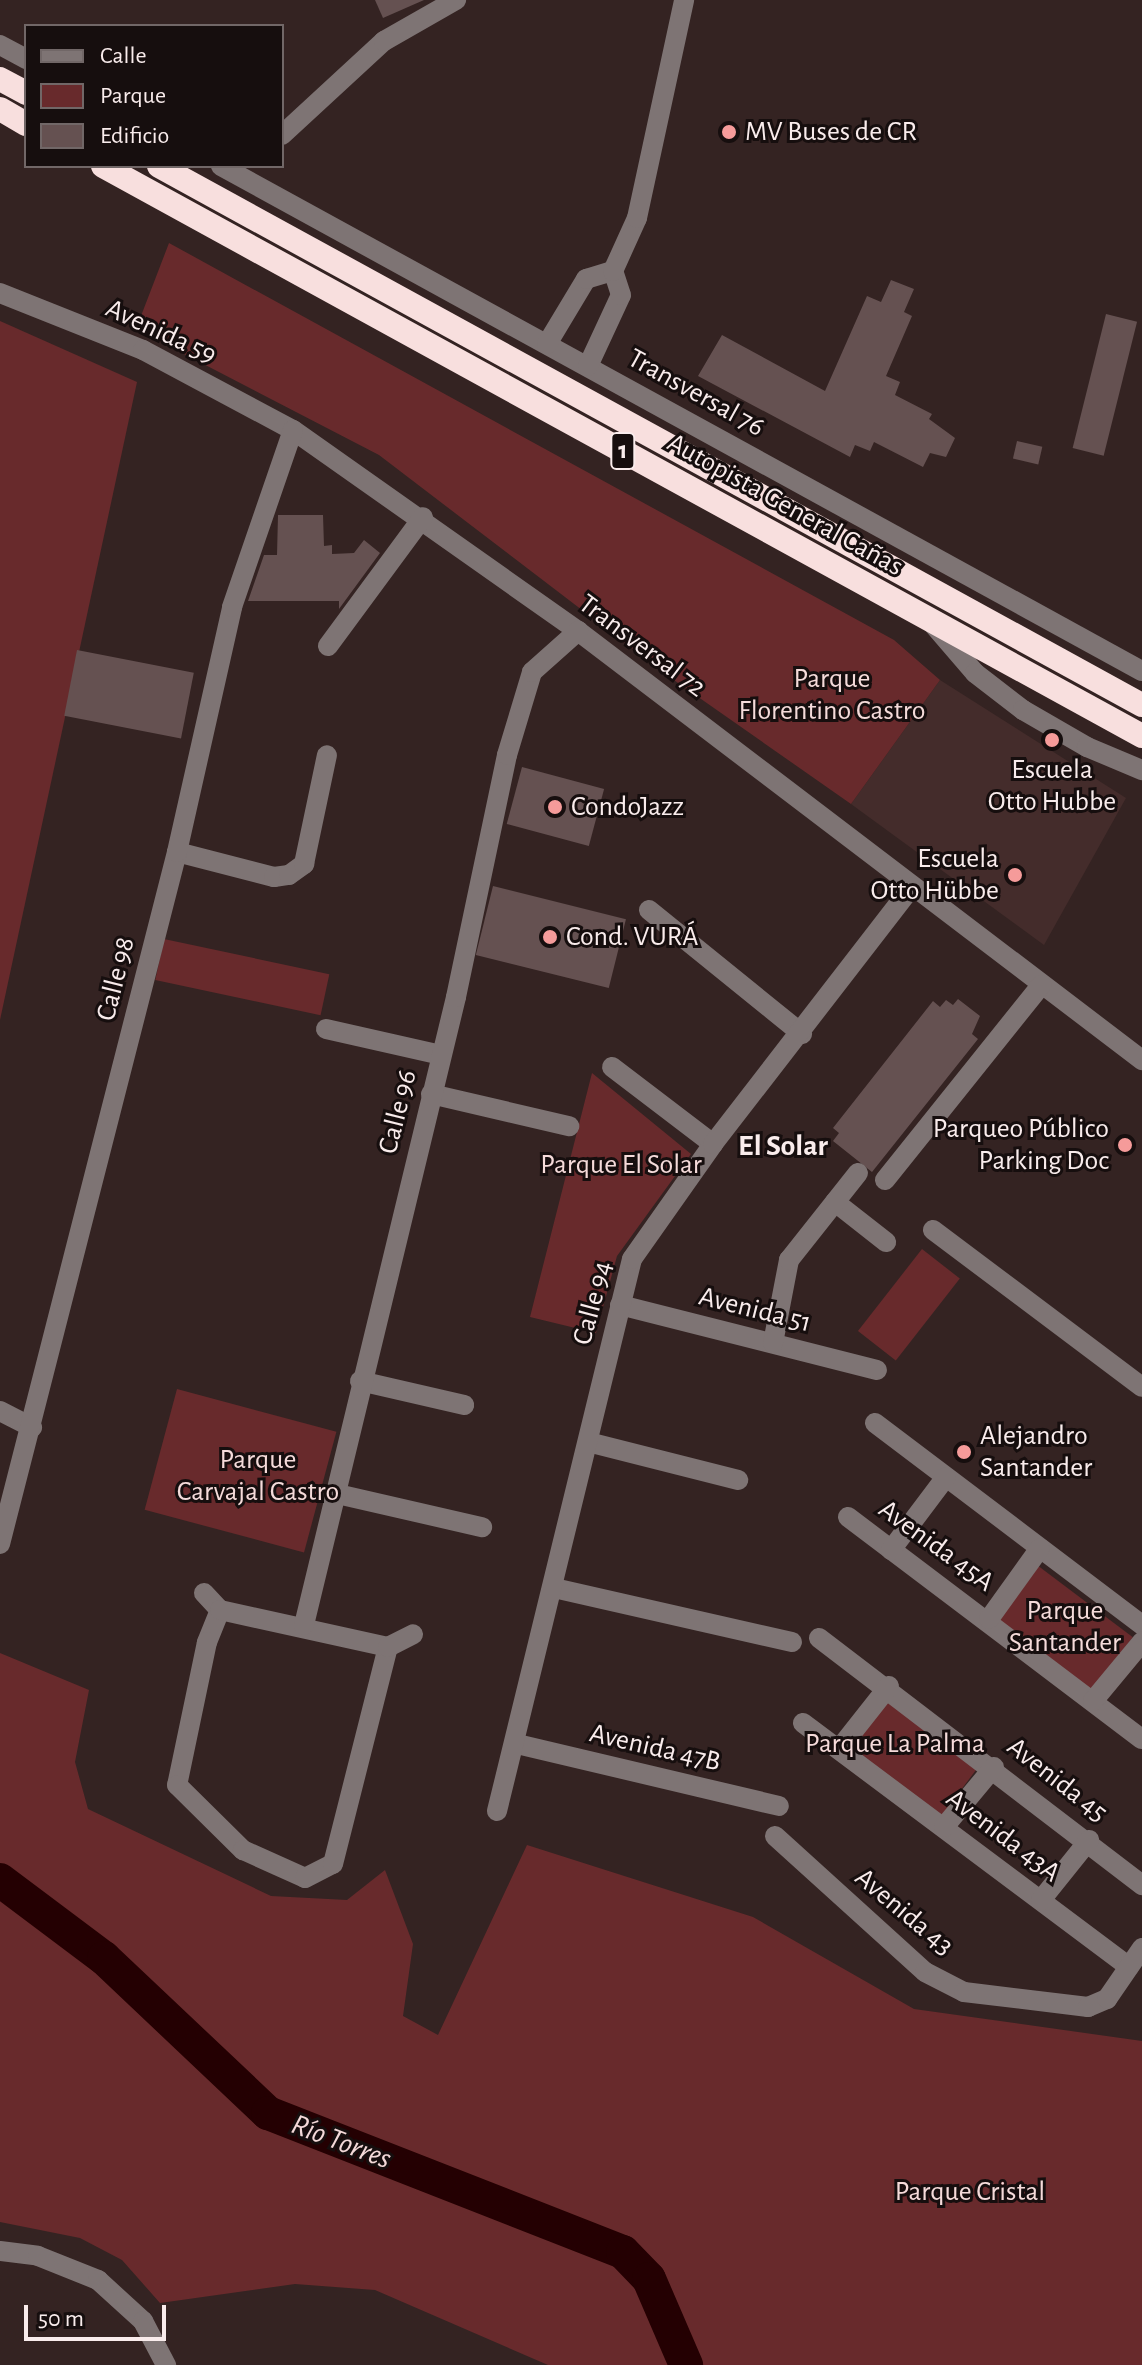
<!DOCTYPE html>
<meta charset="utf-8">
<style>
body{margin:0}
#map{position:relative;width:1142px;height:2365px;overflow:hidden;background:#342322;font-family:"Alegreya Sans",sans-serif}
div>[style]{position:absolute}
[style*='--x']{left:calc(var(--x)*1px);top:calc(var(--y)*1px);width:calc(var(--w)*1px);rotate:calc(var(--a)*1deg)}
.built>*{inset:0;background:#442c2b}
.green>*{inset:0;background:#682a2c;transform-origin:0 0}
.river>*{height:34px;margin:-17px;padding:0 17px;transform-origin:17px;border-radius:17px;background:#240002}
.building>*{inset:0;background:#655151;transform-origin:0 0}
.minor>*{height:20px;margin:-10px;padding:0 10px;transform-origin:10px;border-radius:10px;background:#7e7474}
.highway>*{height:24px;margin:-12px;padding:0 12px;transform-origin:12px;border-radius:12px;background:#f8dfde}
.dots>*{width:22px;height:22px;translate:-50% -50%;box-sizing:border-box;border:4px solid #160e0e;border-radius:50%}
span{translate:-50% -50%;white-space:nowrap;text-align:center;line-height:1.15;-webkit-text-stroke:6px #160e0e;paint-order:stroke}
.shield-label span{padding:2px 6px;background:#160e0e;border:2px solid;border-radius:6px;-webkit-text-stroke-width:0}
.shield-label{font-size:26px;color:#f9ecec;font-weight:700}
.poi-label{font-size:28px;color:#f9ecec}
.left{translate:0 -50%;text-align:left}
.right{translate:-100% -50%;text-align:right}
.street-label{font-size:28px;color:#f9ecec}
.park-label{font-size:28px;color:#f5dbda}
.neighbourhood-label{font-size:30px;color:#f9ecec;font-weight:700}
.water-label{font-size:30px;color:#f4dad9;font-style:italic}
.legend{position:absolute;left:24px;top:24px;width:260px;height:144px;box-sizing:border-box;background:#160e0e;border:2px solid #716767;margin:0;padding:10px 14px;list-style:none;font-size:24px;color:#f9ecec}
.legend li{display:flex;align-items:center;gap:16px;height:40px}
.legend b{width:40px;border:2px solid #716767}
.scale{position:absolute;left:24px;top:2305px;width:142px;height:36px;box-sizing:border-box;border:4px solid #f9ecec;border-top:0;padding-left:10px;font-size:24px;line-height:28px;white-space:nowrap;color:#f9ecec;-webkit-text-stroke:6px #160e0e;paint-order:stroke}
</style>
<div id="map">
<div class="built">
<div style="clip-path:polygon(940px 680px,1126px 798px,1044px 945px,851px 804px)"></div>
</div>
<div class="green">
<div style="clip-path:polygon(169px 243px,894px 640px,940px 680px,851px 804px,671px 678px,379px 455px,136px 329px)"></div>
<div style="clip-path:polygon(0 321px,137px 382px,0 1020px)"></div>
<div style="left:164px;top:939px;width:169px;height:42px;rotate:12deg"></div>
<div style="clip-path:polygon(592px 1073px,691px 1154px,617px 1256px,596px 1333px,530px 1317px)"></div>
<div style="left:922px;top:1249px;width:48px;height:104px;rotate:38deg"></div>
<div style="left:177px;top:1389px;width:165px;height:125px;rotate:15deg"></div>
<div style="left:1037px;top:1565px;width:120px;height:67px;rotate:37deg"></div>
<div style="clip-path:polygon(0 1653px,89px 1690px,75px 1762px,88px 1809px,271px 1896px,347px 1900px,385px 1870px,413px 1944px,403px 2016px,438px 2035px,527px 1845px,753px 1917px,914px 2009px,1142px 2041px,1142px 2365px,548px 2365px,375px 2290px,295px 2284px,160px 2303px,122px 2260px,80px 2238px,0 2222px)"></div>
<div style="left:886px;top:1700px;width:114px;height:60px;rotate:37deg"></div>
</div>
<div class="river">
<div style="--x:0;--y:1880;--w:130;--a:36.9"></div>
<div style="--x:104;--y:1958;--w:226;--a:43.4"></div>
<div style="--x:268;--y:2113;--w:381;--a:21.4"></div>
<div style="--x:623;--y:2252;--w:37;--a:46"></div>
<div style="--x:649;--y:2279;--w:94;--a:66.7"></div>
</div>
<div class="building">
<div style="clip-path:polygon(375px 0,424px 0,383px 18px)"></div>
<div style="clip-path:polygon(891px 280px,914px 289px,904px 312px,912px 316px,886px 376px,900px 382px,895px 395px,932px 414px,929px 419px,955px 438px,946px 457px,930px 453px,923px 467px,874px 442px,870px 451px,855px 445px,850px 457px,698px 376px,722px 335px,825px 391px,867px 296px,881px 302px)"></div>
<div style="left:1106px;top:314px;width:32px;height:138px;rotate:14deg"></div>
<div style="left:1017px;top:441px;width:26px;height:18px;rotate:13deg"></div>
<div style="clip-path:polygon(278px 515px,323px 515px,324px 546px,332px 545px,332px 554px,354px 553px,364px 540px,380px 553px,339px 609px,339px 601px,248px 601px,264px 555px,277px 555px)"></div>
<div style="left:77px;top:650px;width:119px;height:67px;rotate:11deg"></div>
<div style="left:522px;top:767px;width:85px;height:59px;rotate:15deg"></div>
<div style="left:493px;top:886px;width:137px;height:71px;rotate:14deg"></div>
<div style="clip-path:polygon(958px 999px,980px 1016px,972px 1034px,978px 1039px,872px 1172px,833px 1141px,839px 1133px,833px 1128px,933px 1001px,940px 1007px,946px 1000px,953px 1005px)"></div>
</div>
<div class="minor">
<div style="--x:0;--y:45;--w:30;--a:28"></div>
<div style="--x:282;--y:135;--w:139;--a:-42.7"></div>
<div style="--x:384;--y:41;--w:83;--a:-29.7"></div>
<div style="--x:221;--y:166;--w:1050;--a:28.74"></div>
<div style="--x:0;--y:293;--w:154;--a:21.7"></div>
<div style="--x:143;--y:350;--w:170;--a:28.1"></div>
<div style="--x:293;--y:430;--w:349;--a:35.2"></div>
<div style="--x:578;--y:631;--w:709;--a:37.26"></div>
<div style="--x:547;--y:344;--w:76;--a:-59"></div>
<div style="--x:586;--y:279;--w:28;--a:-17"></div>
<div style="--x:588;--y:366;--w:78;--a:-65.1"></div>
<div style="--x:621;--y:295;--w:25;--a:-108"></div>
<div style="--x:613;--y:271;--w:58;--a:-65.6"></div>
<div style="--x:637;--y:218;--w:223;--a:-77.8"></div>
<div style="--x:932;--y:623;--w:66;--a:49.3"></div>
<div style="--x:975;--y:673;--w:61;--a:37.6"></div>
<div style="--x:1023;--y:710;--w:74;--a:30"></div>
<div style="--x:1087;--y:747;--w:60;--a:22.7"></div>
<div style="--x:328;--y:646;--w:160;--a:-53.6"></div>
<div style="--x:177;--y:852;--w:100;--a:14.5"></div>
<div style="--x:274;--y:877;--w:15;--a:-8"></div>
<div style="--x:289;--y:875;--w:19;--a:-36"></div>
<div style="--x:304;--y:864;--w:111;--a:-78.1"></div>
<div style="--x:649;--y:910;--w:197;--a:39"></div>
<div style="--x:326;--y:1029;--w:118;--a:12.7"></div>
<div style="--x:612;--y:1067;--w:127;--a:37.3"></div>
<div style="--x:431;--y:1094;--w:142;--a:13.1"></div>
<div style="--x:885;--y:1180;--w:250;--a:-51.3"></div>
<div style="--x:835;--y:1202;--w:65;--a:38.1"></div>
<div style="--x:933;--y:1230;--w:261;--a:36.9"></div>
<div style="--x:620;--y:1305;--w:265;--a:14.2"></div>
<div style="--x:773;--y:1343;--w:85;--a:-79.1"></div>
<div style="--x:789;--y:1260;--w:111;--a:-51.6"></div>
<div style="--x:360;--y:1381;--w:107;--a:13"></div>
<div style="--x:0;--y:1411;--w:36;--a:27"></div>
<div style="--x:875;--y:1423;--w:335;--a:37.1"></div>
<div style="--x:588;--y:1442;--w:155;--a:14.2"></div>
<div style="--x:333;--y:1493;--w:153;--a:12.9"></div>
<div style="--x:848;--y:1517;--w:368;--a:37.1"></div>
<div style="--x:0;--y:1544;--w:714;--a:-75.65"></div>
<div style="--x:177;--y:852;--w:251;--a:-77.3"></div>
<div style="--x:232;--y:607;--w:187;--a:-71"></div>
<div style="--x:891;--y:1550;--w:91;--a:-53"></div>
<div style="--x:554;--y:1588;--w:244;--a:12.8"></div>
<div style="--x:204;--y:1593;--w:23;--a:47"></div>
<div style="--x:220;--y:1610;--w:35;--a:112"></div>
<div style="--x:207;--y:1642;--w:146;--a:101.8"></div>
<div style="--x:177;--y:1785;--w:93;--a:44.6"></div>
<div style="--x:243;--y:1850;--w:68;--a:24.3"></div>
<div style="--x:305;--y:1878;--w:31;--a:-27"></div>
<div style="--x:333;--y:1864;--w:224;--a:-75.8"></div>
<div style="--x:220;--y:1610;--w:172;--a:12.4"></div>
<div style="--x:989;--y:1619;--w:87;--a:-54.3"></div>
<div style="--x:304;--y:1625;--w:646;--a:-76.39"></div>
<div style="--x:456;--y:997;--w:247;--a:-78.1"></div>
<div style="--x:507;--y:755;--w:87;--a:-73.2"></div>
<div style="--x:532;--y:672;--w:62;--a:-41.7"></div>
<div style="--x:819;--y:1638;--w:407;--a:37.4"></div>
<div style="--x:388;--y:1647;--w:28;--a:-27"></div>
<div style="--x:1093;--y:1701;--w:77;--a:-50.3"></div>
<div style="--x:803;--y:1723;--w:407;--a:36.8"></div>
<div style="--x:517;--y:1744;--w:269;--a:13.3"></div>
<div style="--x:840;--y:1748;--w:79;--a:-51.7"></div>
<div style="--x:497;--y:1811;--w:568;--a:-76.26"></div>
<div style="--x:632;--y:1259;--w:141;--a:-54.8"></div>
<div style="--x:713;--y:1144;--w:324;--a:-52.3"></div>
<div style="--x:944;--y:1827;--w:78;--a:-50.2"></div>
<div style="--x:775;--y:1836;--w:202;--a:42.2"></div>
<div style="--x:925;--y:1972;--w:44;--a:27.1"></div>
<div style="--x:964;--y:1992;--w:125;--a:6.9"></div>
<div style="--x:1088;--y:2007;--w:21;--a:-23"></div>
<div style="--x:1107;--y:1999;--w:62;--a:-55.5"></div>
<div style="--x:1041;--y:1900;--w:77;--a:-51.3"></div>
<div style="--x:0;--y:2251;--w:38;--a:7"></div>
<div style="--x:38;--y:2256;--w:65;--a:21.8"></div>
<div style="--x:98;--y:2280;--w:61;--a:42.3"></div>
<div style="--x:143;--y:2321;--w:50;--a:62.4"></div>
</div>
<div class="highway">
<div style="--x:0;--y:79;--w:30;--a:28"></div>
<div style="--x:0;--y:109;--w:30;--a:30"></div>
<div style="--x:103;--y:166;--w:1185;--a:28.75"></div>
<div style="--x:159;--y:166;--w:1121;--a:28.74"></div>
</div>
<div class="dots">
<div style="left:729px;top:132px;background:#f59b9a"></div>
<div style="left:1052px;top:740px;background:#f59b9a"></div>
<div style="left:555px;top:807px;background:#f59b9a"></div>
<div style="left:1015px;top:875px;background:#f59b9a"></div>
<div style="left:550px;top:937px;background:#f59b9a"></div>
<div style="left:1125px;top:1145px;background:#f59b9a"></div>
<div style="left:964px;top:1452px;background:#f59b9a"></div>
</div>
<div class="shield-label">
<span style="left:623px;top:451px">1</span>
</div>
<div class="poi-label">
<span class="left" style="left:745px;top:132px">MV Buses de CR</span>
<span style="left:1052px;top:786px">Escuela<br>Otto Hubbe</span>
<span class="left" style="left:571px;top:807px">CondoJazz</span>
<span class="right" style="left:999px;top:875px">Escuela<br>Otto Hübbe</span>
<span class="left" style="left:566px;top:937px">Cond. VURÁ</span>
<span class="right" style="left:1109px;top:1145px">Parqueo Público<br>Parking Doc</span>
<span class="left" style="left:980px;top:1452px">Alejandro<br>Santander</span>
</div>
<div class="street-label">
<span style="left:161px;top:332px;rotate:25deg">Avenida 59</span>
<span style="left:696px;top:393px;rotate:29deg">Transversal 76</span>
<span style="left:785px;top:505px;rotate:29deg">Autopista General Cañas</span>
<span style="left:642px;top:646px;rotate:37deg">Transversal 72</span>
<span style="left:116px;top:979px;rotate:-76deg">Calle 98</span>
<span style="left:398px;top:1112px;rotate:-76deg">Calle 96</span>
<span style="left:593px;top:1303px;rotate:-75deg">Calle 94</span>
<span style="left:755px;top:1310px;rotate:14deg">Avenida 51</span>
<span style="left:936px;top:1546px;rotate:36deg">Avenida 45A</span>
<span style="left:655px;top:1748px;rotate:13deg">Avenida 47B</span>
<span style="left:1057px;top:1780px;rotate:38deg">Avenida 45</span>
<span style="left:1003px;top:1836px;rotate:37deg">Avenida 43A</span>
<span style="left:904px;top:1912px;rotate:40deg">Avenida 43</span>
</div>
<div class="park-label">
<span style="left:832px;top:695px">Parque<br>Florentino Castro</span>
<span style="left:621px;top:1165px">Parque El Solar</span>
<span style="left:258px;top:1476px">Parque<br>Carvajal Castro</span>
<span style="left:1065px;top:1627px">Parque<br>Santander</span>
<span style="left:895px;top:1744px">Parque La Palma</span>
<span style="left:970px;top:2192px">Parque Cristal</span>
</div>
<div class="neighbourhood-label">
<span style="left:783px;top:1146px">El Solar</span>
</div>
<div class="water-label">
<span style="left:341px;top:2142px;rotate:21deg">Río Torres</span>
</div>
<ul class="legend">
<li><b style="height:10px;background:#7e7474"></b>Calle</li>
<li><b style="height:22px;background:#682a2c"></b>Parque</li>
<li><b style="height:22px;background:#655151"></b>Edificio</li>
</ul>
<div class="scale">50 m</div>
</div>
